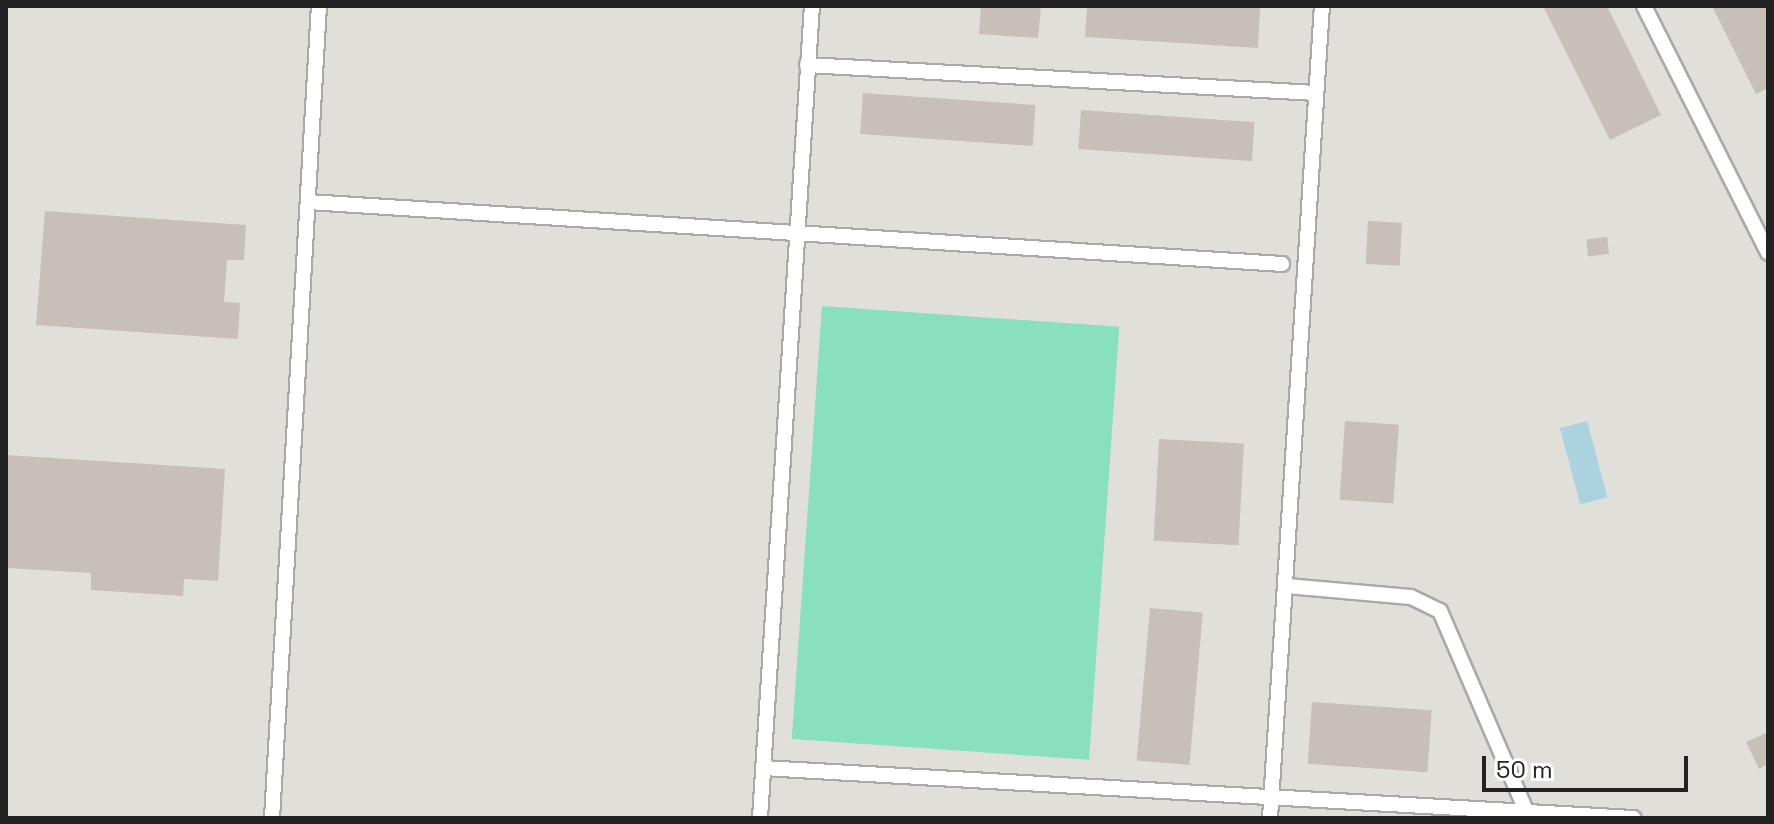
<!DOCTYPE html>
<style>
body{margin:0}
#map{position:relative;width:1774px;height:824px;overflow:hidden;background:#f2efe9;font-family:"Space Grotesk",sans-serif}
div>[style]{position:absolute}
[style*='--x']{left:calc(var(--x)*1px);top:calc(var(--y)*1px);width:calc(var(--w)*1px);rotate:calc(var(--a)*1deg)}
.airport>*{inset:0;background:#e1dfda;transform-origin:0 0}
.pitch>*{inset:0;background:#88e0be;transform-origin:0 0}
.water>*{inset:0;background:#aad3df;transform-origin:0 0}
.building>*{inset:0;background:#c7bfb8;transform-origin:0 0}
.roads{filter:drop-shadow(2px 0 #a9a9a9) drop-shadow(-2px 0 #a9a9a9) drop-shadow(0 2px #a9a9a9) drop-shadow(0 -2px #a9a9a9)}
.lane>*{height:14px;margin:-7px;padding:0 7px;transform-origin:7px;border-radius:7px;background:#fff}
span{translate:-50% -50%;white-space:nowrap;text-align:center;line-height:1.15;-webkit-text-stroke:6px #fff;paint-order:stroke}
.frame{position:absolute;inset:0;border:8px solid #222;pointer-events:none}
.scale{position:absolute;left:1482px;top:756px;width:206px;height:36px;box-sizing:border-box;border:4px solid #222;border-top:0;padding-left:10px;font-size:24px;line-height:28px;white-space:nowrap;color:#222;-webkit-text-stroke:6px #fff;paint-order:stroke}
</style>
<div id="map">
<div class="airport">
<div style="left:6px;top:6px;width:1762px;height:812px"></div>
</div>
<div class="pitch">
<div style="left:822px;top:306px;width:298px;height:434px;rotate:4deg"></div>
</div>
<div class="water">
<div style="left:1587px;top:421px;width:79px;height:28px;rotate:75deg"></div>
</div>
<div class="building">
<div style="clip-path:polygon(981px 6px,1041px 6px,1038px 38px,979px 34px)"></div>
<div style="clip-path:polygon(1087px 6px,1260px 8px,1258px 48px,1085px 37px)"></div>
<div style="clip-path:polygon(1543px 6px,1607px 6px,1661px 115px,1610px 140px)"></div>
<div style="clip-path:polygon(1712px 6px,1768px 6px,1768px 88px,1756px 94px)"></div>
<div style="left:863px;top:93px;width:173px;height:41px;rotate:4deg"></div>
<div style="left:1081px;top:110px;width:174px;height:39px;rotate:4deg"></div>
<div style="clip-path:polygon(45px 211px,246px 225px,244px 260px,227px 260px,224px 302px,240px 303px,238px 339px,36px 325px)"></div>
<div style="left:1368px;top:221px;width:34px;height:43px;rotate:3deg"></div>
<div style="left:1607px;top:237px;width:17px;height:21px;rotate:83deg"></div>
<div style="left:1345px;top:421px;width:54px;height:79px;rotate:4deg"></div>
<div style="left:1159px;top:439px;width:85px;height:102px;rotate:3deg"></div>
<div style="clip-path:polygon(6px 455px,225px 469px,218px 581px,184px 579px,183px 596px,91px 590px,91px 573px,6px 568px)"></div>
<div style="left:1150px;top:608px;width:53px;height:153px;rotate:5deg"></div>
<div style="left:1312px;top:702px;width:120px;height:62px;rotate:4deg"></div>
<div style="clip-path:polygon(1766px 733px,1768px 764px,1759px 769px,1746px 742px)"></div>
</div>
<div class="roads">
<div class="lane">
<div style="--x:1644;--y:6;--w:276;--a:63.3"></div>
<div style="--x:807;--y:65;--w:510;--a:3.15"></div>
<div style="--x:308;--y:202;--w:976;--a:3.64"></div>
<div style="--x:1287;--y:586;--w:124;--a:5.1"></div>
<div style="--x:1411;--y:597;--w:32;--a:26"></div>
<div style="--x:1440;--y:611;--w:225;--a:66.7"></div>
<div style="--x:763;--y:768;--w:872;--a:3.29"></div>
<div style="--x:272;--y:818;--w:813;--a:-86.69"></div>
<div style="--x:760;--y:818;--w:814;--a:-86.34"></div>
<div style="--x:1270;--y:818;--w:814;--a:-86.34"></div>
</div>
</div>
<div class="frame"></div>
<div class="scale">50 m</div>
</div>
